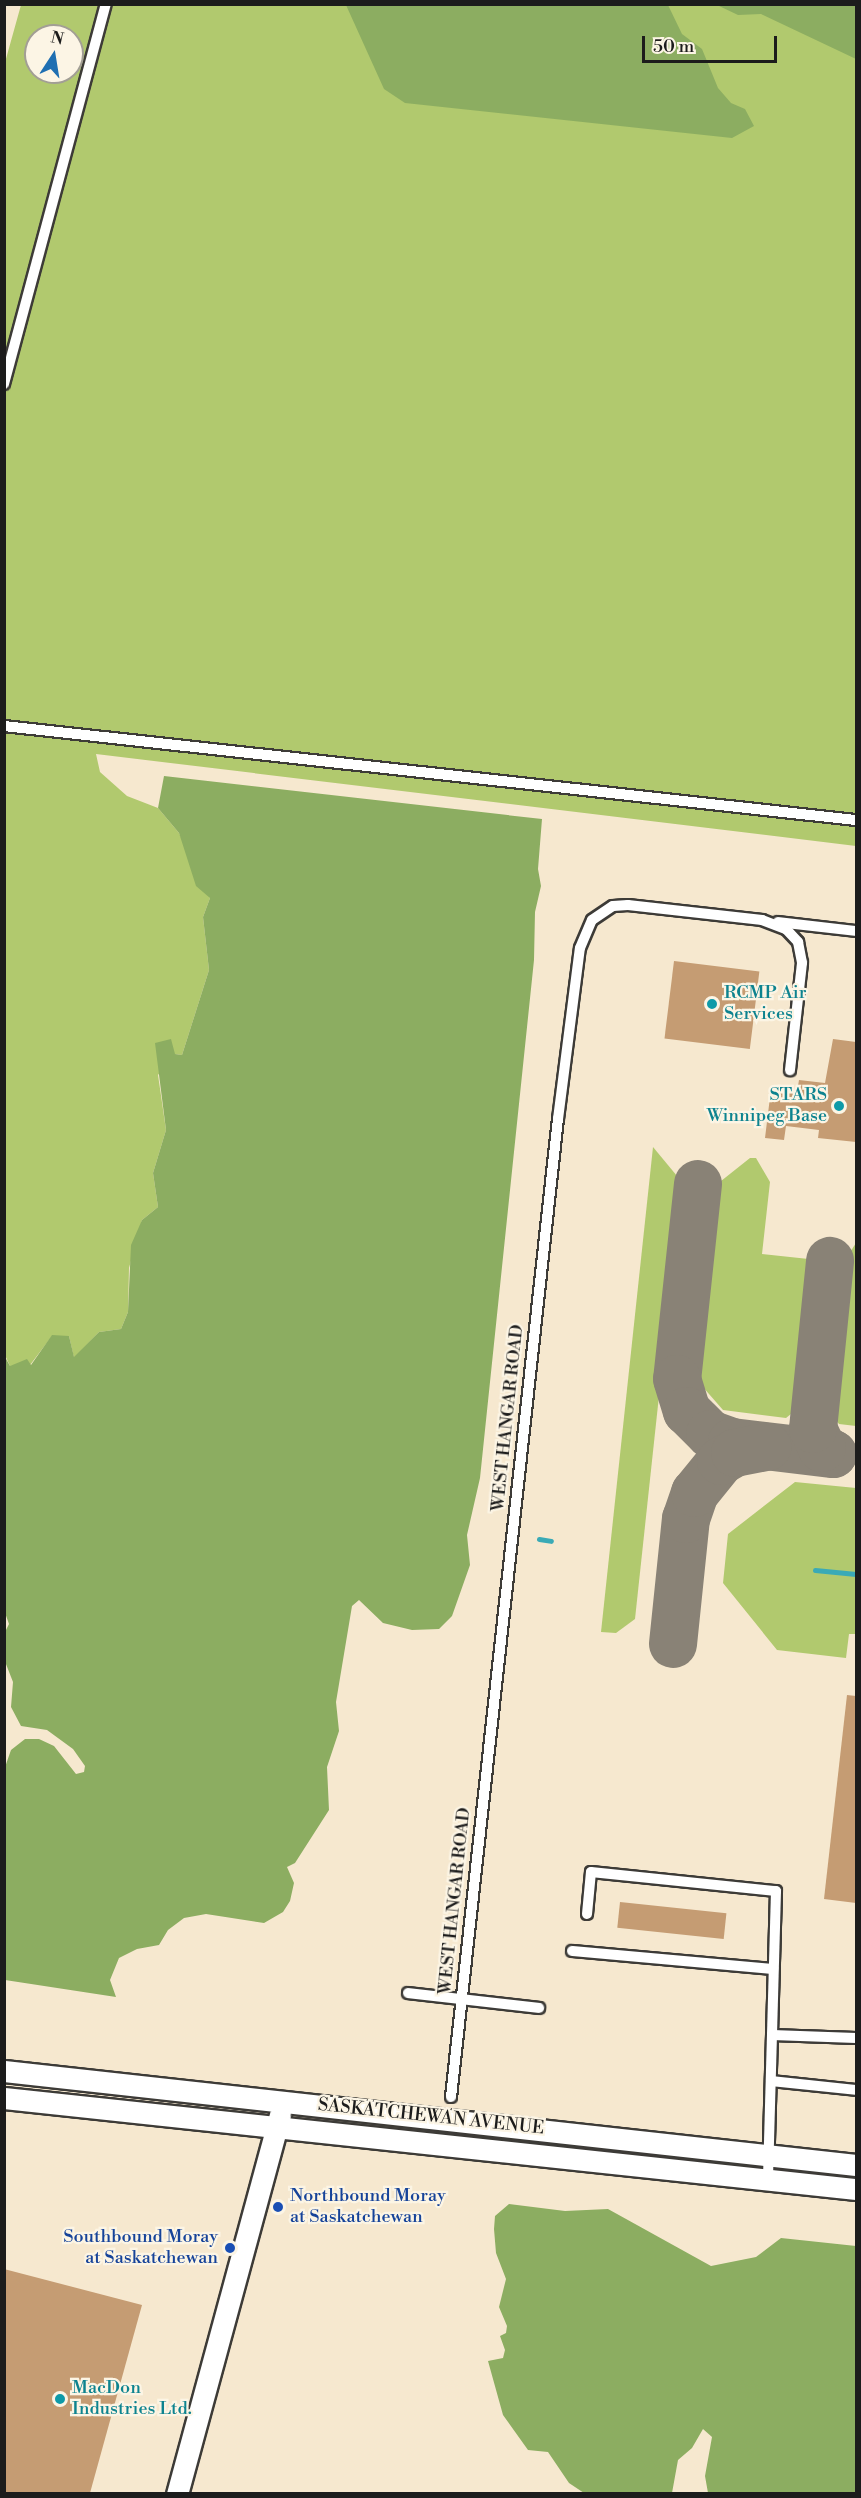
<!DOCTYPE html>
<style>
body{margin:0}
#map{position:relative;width:861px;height:2498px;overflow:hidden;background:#f6e8cf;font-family:"Libre Bodoni",serif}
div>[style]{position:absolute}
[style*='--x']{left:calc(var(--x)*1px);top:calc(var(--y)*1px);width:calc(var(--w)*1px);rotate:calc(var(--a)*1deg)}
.green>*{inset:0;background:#b1c96e}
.forest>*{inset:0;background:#8cad61}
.stream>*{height:5px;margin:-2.5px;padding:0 2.5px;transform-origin:2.5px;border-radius:2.5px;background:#3aaab6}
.taxiway>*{height:48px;margin:-24px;padding:0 24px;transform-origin:24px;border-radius:24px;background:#898276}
.building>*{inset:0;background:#c59c73;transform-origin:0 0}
.roads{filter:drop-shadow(2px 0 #3d3b37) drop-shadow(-2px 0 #3d3b37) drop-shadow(0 2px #3d3b37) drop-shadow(0 -2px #3d3b37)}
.service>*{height:10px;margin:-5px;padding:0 5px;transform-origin:5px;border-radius:5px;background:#fff}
.minor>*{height:21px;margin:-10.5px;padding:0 10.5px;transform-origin:10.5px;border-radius:10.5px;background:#fff}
.dots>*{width:16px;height:16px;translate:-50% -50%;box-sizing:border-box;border:3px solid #fcf5e5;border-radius:50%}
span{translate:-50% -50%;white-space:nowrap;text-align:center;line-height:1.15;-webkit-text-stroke:4.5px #fcf5e5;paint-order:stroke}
.culture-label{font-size:18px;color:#0d838f}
.left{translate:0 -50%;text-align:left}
.right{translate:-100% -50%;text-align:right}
.street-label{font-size:18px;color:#1c1c1c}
.transit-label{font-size:18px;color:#164399}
.frame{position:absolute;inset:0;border:6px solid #1c1c1c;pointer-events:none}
.north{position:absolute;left:24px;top:24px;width:60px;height:60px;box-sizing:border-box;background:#fcf5e5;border:2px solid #a29e95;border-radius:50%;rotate:12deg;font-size:16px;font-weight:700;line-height:24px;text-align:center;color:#1c1c1c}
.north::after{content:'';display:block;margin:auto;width:21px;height:27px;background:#1f6fb2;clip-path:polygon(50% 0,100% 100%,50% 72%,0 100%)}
.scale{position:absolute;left:642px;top:36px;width:135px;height:27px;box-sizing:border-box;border:3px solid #1c1c1c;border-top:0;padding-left:8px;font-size:18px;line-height:21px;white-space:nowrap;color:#1c1c1c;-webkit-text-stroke:4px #fcf5e5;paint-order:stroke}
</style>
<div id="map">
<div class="green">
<div style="clip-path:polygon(evenodd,21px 5px,856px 5px,856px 846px,96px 754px,100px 772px,127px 796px,158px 808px,179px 833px,210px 898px,203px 917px,209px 970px,182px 1055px,175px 1054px,158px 1075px,166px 1130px,153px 1173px,158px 1207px,142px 1220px,129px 1268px,128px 1312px,121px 1329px,99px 1332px,74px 1358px,69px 1336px,52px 1336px,30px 1365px,10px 1366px,5px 1355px,4px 66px,21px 5px,36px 36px,72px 36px,72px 72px,36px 72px,36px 36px)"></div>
<div style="clip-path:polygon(653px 1147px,682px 1182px,635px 1619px,616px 1633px,601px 1632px)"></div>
<div style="clip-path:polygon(750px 1158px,756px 1158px,770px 1182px,762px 1254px,818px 1260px,802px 1405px,786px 1418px,723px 1410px,695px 1378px,716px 1185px)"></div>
<div style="clip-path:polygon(856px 1243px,856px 1426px,839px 1424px,827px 1408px,843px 1263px)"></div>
<div style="clip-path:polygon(795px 1482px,856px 1488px,856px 1634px,849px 1634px,846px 1658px,777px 1650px,723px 1583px,728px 1534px)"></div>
</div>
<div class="forest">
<div style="clip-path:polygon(346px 5px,668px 5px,682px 34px,702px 49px,718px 88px,731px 103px,745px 109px,754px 126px,732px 138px,405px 103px,384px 89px)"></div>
<div style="clip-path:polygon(717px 5px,856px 5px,856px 59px,761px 14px,738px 15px)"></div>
<div style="clip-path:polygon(164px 776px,542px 819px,538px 869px,541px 886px,535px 912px,534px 960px,480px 1478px,467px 1535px,470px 1565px,452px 1616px,439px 1629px,412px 1630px,383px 1623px,359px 1600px,352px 1606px,336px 1702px,339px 1731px,327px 1767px,329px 1810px,295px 1863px,287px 1867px,294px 1883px,290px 1901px,283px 1912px,264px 1923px,206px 1914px,184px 1918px,168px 1930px,159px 1945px,137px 1949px,119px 1958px,110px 1980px,116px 1997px,5px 1980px,4px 1770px,11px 1750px,25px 1739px,39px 1739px,54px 1746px,76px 1774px,84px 1772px,85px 1766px,73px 1749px,47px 1730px,21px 1726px,11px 1707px,13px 1682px,4px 1659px,5px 1632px,9px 1624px,4px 1610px,4px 1355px,10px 1366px,27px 1359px,31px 1365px,52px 1335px,69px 1336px,74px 1357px,99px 1332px,121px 1329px,128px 1312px,131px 1245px,142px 1220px,158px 1207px,153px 1173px,166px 1130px,155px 1043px,171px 1039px,175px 1054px,182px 1055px,209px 970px,203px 917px,210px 898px,196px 886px,179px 833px,158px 808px)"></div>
<div style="clip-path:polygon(509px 2204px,565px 2211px,608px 2209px,711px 2266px,756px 2257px,781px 2238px,856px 2246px,856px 2493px,708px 2493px,705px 2476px,712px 2437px,703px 2429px,692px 2448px,678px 2460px,672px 2493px,584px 2493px,569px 2483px,548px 2452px,528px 2450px,503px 2415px,488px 2361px,503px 2358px,505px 2350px,500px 2336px,506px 2333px,507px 2326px,499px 2307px,506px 2279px,496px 2253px,494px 2229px,495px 2216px)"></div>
</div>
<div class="stream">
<div style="--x:539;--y:1539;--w:12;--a:9"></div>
<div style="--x:815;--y:1570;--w:41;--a:5.6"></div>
</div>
<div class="taxiway">
<div style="--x:698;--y:1184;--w:196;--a:96.1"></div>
<div style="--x:677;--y:1379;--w:34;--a:73"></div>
<div style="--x:687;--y:1411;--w:33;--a:45"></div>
<div style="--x:710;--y:1434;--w:23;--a:20"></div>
<div style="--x:732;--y:1442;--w:102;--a:6.8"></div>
<div style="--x:833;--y:1454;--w:13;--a:-151"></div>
<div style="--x:822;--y:1448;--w:21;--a:-115"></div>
<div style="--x:813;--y:1429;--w:169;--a:-84.2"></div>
<div style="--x:673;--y:1644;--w:126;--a:-84.1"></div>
<div style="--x:686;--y:1519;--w:28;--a:-71"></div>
<div style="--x:695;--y:1493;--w:41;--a:-50.9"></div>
<div style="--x:721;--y:1461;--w:16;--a:-30"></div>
<div style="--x:735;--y:1453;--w:33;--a:-11"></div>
</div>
<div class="building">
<div style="left:674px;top:961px;width:86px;height:78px;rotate:7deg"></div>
<div style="clip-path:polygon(833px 1039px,856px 1042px,856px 1142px,818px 1138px,819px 1130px,786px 1126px,784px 1140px,765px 1138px,771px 1089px,797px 1092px,799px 1080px,825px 1083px)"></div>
<div style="clip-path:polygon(847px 1695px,856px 1696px,856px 1903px,824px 1899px)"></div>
<div style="left:620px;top:1902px;width:107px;height:26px;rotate:6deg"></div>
<div style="clip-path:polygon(4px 2269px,142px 2305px,90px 2493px,4px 2493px)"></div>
</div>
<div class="roads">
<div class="service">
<div style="--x:4;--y:384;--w:393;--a:-75"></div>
<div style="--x:4;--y:726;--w:857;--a:6.3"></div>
<div style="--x:778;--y:922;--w:79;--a:6.6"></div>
<div style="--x:587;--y:1914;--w:42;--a:-84.6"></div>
<div style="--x:591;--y:1872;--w:186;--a:5.9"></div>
<div style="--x:776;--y:1891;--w:288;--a:91.6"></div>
<div style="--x:572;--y:1951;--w:202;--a:5.1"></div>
<div style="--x:408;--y:1993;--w:132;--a:6.5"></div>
<div style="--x:772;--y:2035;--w:84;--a:2"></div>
<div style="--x:771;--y:2081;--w:85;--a:6"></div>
<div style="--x:451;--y:2097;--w:984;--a:-83.76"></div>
<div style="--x:558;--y:1119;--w:172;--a:-82.7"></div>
<div style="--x:580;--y:948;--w:30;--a:-67"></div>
<div style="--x:592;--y:920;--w:25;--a:-34"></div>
<div style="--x:613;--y:906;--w:15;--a:-4"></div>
<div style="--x:628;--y:905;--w:135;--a:6.4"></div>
<div style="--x:762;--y:920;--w:26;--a:21"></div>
<div style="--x:786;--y:929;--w:18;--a:47"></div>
<div style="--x:798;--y:942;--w:21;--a:79"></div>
<div style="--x:802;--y:963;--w:108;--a:96.4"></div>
</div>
<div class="minor">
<div style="--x:4;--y:2071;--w:857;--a:6.3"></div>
<div style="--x:4;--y:2098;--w:857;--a:6.1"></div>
<div style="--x:177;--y:2494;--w:393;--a:-74.8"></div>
</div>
</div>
<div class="dots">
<div style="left:712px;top:1004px;background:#0f9aa8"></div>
<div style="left:839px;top:1106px;background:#0f9aa8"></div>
<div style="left:278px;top:2207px;background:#1a4fb4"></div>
<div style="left:230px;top:2248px;background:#1a4fb4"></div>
<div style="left:60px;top:2399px;background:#0f9aa8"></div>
</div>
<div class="culture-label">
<span class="left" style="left:724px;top:1004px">RCMP Air<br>Services</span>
<span class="right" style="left:827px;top:1106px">STARS<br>Winnipeg Base</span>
<span class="left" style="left:72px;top:2399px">MacDon<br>Industries Ltd.</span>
</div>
<div class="street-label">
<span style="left:508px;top:1418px;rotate:-84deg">WEST HANGAR ROAD</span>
<span style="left:455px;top:1901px;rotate:-84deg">WEST HANGAR ROAD</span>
<span style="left:431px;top:2117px;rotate:6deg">SASKATCHEWAN AVENUE</span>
</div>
<div class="transit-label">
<span class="left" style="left:290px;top:2207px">Northbound Moray<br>at Saskatchewan</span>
<span class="right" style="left:218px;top:2248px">Southbound Moray<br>at Saskatchewan</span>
</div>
<div class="frame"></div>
<div class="north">N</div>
<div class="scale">50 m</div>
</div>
